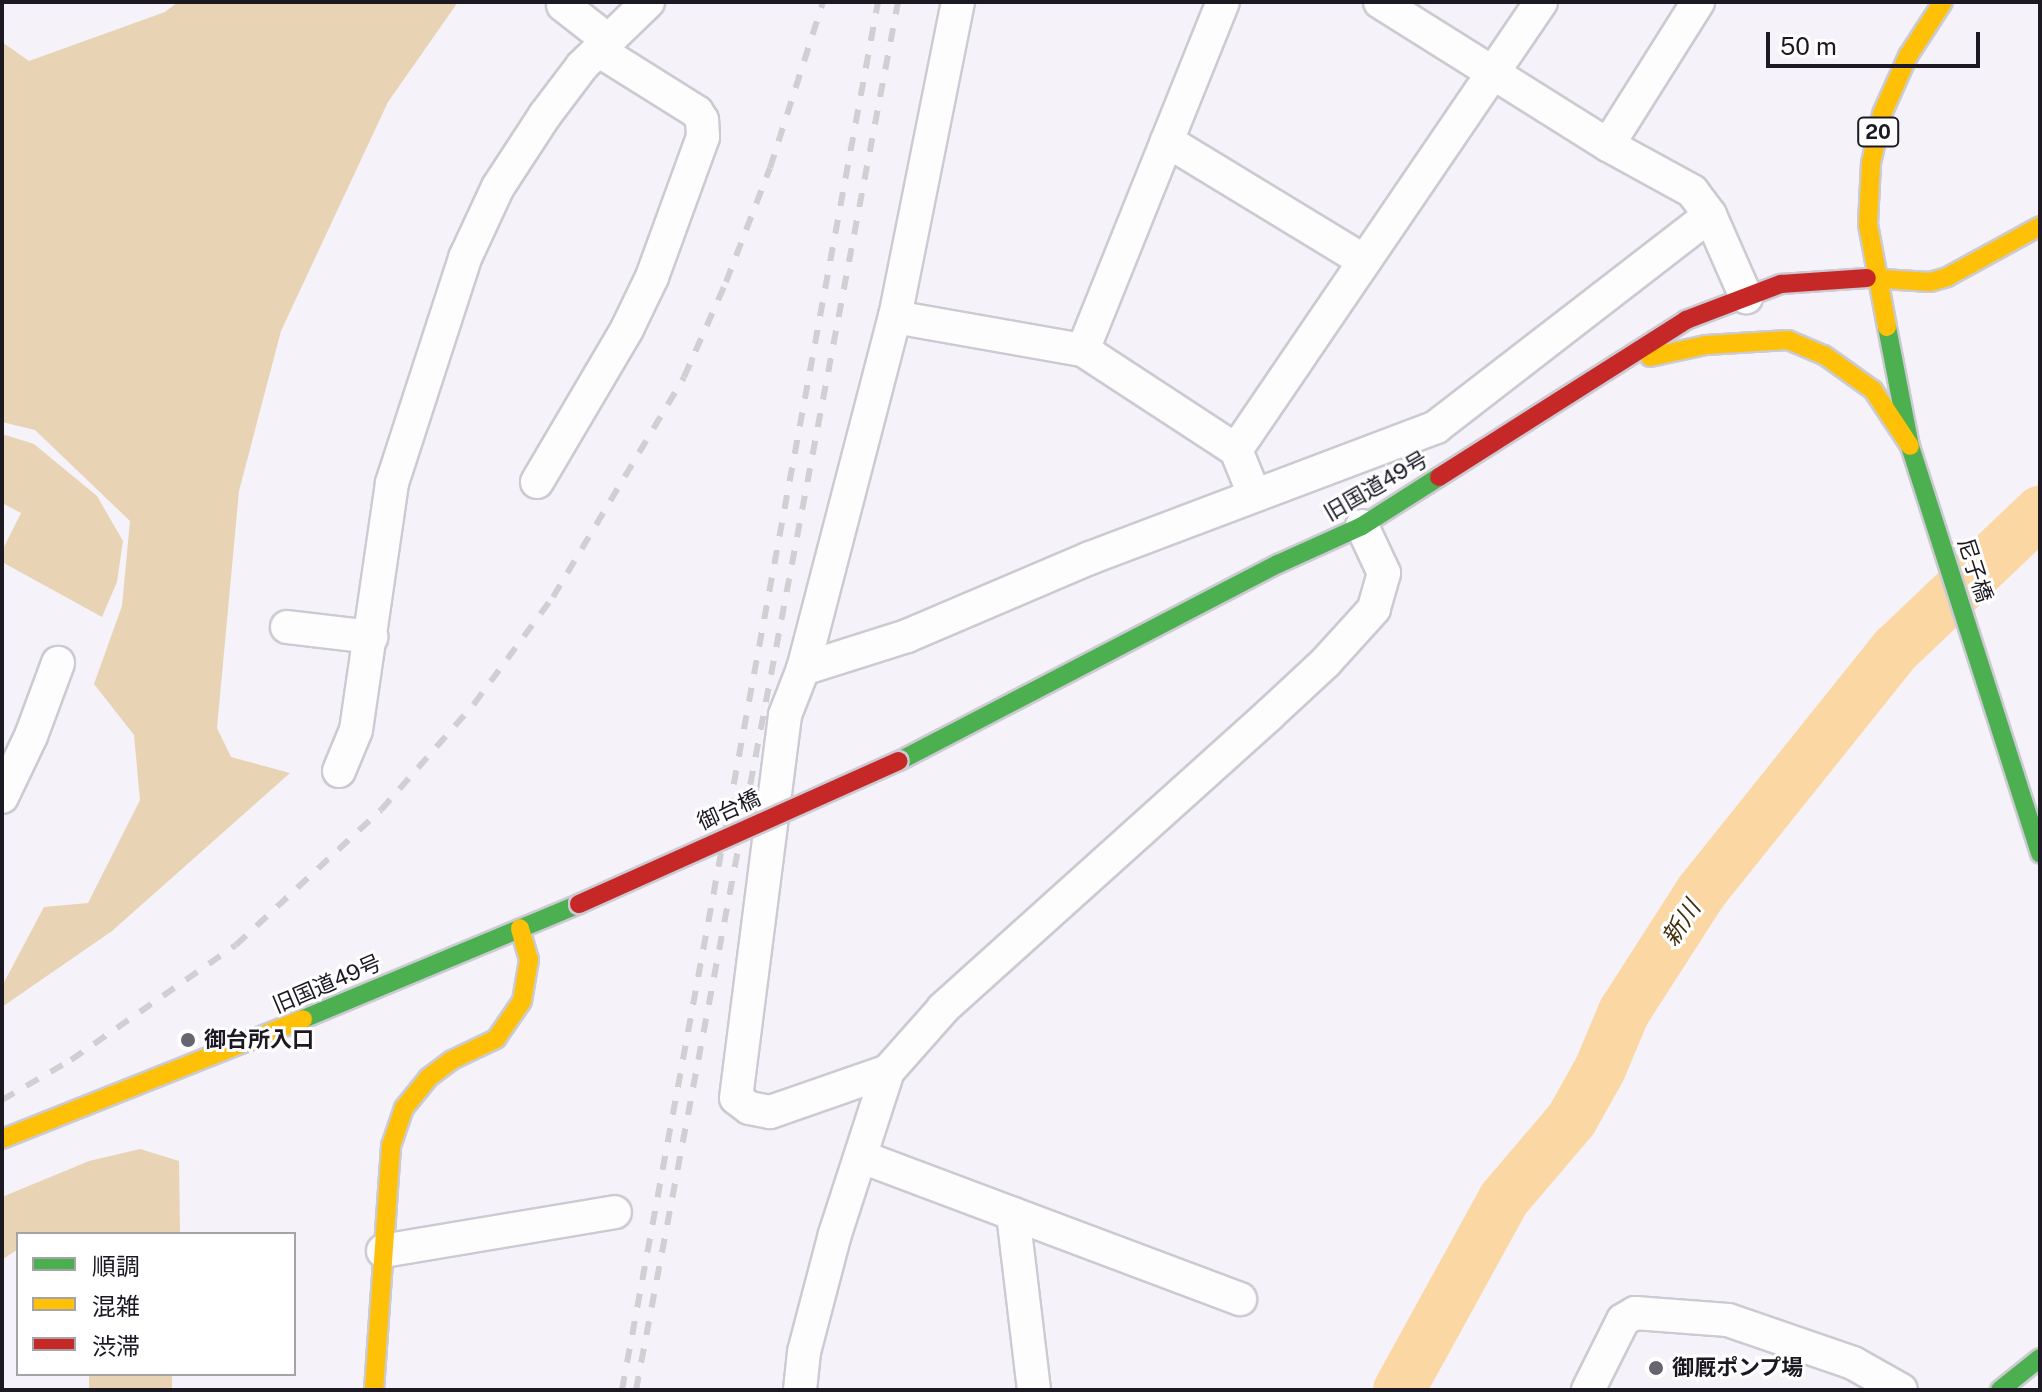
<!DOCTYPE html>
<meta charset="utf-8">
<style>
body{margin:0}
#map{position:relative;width:2042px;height:1392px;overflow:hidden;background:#f5f3f9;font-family:"Public Sans","Noto Sans JP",sans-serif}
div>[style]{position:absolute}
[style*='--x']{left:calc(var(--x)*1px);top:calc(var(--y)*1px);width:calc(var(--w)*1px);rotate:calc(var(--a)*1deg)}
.green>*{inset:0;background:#e9d3b5;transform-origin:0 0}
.water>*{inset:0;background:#fbd7a3}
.river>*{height:52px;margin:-26px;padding:0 26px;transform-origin:26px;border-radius:26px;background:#fbd7a3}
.roads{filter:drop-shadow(2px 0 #cccad2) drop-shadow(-2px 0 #cccad2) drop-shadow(0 2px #cccad2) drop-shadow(0 -2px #cccad2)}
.street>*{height:32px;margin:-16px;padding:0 16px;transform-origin:16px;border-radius:16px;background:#fefdfe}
.fast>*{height:18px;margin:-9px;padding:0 9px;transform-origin:9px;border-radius:9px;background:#4caf50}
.slow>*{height:18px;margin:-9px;padding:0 9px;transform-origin:9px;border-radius:9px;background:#ffc107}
.jam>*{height:18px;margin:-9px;padding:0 9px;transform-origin:9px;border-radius:9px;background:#c62828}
.rail>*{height:6px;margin-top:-3px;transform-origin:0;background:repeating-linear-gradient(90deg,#d0cfd2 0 14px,transparent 0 28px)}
.bridges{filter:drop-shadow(2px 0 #cccad2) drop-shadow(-2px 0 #cccad2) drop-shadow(0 2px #cccad2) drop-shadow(0 -2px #cccad2)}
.jam-bridge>*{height:18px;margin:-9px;padding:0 9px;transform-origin:9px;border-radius:9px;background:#c62828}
.dots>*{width:22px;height:22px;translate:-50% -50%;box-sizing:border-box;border:4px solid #fff;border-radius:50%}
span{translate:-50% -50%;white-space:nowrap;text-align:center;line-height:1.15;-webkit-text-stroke:6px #fff;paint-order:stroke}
.shield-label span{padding:2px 6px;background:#fff;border:2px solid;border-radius:6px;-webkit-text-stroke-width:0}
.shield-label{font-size:20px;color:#1c1923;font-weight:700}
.street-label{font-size:22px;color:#1c1923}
.poi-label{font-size:22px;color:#1c1923;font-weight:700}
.left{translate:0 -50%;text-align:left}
.water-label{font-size:24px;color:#412d0b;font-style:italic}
.frame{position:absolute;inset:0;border:4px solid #1c1923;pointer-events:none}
.legend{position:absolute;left:16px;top:1232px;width:280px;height:144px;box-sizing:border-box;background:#fff;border:2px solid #a4a3a7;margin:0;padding:10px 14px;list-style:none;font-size:24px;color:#1c1923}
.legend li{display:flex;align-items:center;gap:16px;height:40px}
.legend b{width:40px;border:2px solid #a4a3a7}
.scale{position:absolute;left:1766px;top:32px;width:214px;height:36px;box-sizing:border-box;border:4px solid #1c1923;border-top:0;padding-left:10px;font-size:24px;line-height:28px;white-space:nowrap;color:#1c1923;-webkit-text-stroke:6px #fff;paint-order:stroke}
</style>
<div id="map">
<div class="green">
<div style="clip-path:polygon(178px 2px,458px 2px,388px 102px,281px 331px,239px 491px,217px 728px,231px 757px,290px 773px,112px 931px,2px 1007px,2px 986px,44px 907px,88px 903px,140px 800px,134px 735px,94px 684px,122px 606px,130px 521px,35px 430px,2px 422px,2px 42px,29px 61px,165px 12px)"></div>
<div style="clip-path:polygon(2px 434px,34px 444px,97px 496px,123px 541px,117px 582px,102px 617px,2px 562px,2px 551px,21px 513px,2px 503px)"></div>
<div style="clip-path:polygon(140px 1149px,179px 1161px,180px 1234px,18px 1234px,18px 1249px,2px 1260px,2px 1197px,89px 1161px)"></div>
<div style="left:89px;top:1374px;width:83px;height:17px"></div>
</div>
<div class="water">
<div style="clip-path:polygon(2040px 494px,2040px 540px,2000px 577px,1984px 529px,2015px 513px)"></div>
</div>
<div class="river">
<div style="--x:1399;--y:1390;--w:218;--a:-61.2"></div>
<div style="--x:1504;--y:1199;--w:105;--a:-49.6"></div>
<div style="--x:1572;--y:1119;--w:57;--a:-60.8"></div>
<div style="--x:1600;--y:1069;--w:62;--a:-67.2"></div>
<div style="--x:1624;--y:1012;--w:143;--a:-57.3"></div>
<div style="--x:1701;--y:892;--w:312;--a:-51.3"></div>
<div style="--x:1896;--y:649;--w:199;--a:-43.6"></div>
</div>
<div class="roads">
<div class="street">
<div style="--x:1380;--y:2;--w:269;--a:32.1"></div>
<div style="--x:1608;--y:145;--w:96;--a:28.7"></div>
<div style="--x:1692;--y:191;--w:30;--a:53"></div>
<div style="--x:1710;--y:215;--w:90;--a:66.3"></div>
<div style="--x:563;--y:5;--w:57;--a:37.9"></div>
<div style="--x:1167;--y:141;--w:231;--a:31.3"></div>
<div style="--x:1608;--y:145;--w:169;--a:-57.8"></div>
<div style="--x:895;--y:317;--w:191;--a:10"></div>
<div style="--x:1083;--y:350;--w:183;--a:33.2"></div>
<div style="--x:1236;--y:450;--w:48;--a:67.8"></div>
<div style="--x:1083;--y:350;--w:375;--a:-68.1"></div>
<div style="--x:1236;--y:450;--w:542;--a:-55.75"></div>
<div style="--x:537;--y:482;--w:178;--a:-59.5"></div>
<div style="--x:627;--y:329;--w:58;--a:-64.3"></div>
<div style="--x:652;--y:277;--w:149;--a:-70"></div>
<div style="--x:703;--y:137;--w:17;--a:-93"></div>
<div style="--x:702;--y:120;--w:9;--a:-122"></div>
<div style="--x:697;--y:112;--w:117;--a:-147.9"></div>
<div style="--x:1362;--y:526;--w:52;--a:64.9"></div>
<div style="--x:1384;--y:573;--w:37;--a:106"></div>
<div style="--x:1374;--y:609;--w:72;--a:132.2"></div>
<div style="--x:1326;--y:662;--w:78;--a:137.1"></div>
<div style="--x:1269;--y:715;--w:439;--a:138"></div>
<div style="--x:943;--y:1009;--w:83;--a:131.6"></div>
<div style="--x:888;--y:1071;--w:125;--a:160.8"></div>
<div style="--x:770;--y:1112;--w:21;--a:-169"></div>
<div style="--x:749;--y:1108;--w:16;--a:-142"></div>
<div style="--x:736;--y:1098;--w:386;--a:-82.7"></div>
<div style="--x:785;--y:715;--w:49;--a:-68.6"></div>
<div style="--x:803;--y:669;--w:109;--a:-17.6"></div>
<div style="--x:907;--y:636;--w:199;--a:-23.1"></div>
<div style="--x:1090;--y:558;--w:370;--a:-20.7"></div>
<div style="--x:1436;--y:427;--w:346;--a:-37.7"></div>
<div style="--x:287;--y:627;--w:85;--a:6.8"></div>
<div style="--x:803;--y:669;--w:364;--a:-75.4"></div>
<div style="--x:895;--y:317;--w:321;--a:-78.7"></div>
<div style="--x:339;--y:771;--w:44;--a:-67.5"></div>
<div style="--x:356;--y:730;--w:250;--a:-81.7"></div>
<div style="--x:392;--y:483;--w:237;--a:-72"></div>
<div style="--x:465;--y:258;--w:78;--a:-65.1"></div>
<div style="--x:498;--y:187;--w:86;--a:-56.9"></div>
<div style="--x:545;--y:115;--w:61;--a:-52.9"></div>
<div style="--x:582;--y:66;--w:92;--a:-44.1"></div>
<div style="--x:2;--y:797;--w:68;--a:-64.6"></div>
<div style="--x:31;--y:736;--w:78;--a:-69.7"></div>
<div style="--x:862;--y:1157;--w:404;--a:20.6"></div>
<div style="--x:1013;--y:1214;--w:177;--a:83.2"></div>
<div style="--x:383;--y:1251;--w:235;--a:-9.5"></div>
<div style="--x:800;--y:1390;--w:38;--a:-84"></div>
<div style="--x:804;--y:1352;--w:122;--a:-75.3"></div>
<div style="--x:835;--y:1234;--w:171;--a:-72"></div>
<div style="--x:1588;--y:1390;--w:78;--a:-63.4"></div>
<div style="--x:1623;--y:1320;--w:14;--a:-30"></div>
<div style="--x:1635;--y:1313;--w:93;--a:4.3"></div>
<div style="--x:1728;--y:1320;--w:132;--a:19"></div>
<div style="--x:1853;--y:1363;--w:55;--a:29.4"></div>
</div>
<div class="fast">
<div style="--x:1887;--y:327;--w:121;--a:79.1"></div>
<div style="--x:1910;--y:446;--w:428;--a:72.3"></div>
<div style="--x:899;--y:761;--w:427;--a:-27.5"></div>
<div style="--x:1278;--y:564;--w:92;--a:-24.3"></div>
<div style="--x:1362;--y:526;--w:91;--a:-32.5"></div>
<div style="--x:303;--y:1019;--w:299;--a:-22.6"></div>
<div style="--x:2000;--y:1390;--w:51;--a:-38.7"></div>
</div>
<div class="slow">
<div style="--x:1867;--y:278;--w:63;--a:3.6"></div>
<div style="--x:1930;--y:282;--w:18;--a:-16"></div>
<div style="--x:1947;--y:277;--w:106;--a:-28.7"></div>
<div style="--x:1887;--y:327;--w:105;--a:-100.5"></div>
<div style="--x:1868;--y:224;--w:61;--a:-87.2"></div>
<div style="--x:1871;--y:163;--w:50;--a:-77.3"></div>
<div style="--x:1882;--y:114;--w:64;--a:-65.9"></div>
<div style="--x:1908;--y:56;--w:64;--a:-57.1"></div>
<div style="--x:1650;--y:357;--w:57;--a:-12.1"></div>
<div style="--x:1706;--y:345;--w:82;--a:-3.5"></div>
<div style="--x:1788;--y:340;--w:39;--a:23"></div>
<div style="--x:1824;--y:355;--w:60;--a:35.5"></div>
<div style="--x:1873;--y:390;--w:67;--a:56.5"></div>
<div style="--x:2;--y:1139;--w:324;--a:-21.7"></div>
<div style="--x:374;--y:1390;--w:245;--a:-86"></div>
<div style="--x:391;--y:1146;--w:40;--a:-71.1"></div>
<div style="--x:404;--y:1108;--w:38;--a:-51"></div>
<div style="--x:428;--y:1078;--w:30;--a:-37"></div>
<div style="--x:452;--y:1060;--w:49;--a:-25.5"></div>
<div style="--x:496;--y:1039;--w:46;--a:-55.6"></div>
<div style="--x:522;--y:1001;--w:42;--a:-80.3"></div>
<div style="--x:529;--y:960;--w:33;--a:-106"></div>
</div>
<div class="jam">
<div style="--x:1439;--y:477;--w:293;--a:-32.4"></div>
<div style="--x:1686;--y:320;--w:102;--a:-20.8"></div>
<div style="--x:1781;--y:284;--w:86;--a:-4"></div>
</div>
</div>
<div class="rail">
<div style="--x:2;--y:1100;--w:80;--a:-30.1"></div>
<div style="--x:71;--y:1060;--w:201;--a:-34.9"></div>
<div style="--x:236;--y:945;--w:198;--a:-43"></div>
<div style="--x:381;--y:810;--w:141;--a:-48.7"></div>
<div style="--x:474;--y:704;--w:133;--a:-53.6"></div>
<div style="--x:553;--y:597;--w:256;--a:-59.2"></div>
<div style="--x:684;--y:377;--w:104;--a:-66.1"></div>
<div style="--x:726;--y:282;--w:122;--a:-68.9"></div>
<div style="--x:770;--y:168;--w:174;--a:-72.3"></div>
<div style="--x:622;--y:1390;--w:1411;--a:-79.55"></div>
<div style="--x:636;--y:1390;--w:1413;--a:-79.31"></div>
</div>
<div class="bridges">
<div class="jam-bridge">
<div style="--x:579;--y:904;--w:350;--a:-24.1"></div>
</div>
</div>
<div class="dots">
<div style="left:188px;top:1040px;background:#68656e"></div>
<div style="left:1656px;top:1368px;background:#68656e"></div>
</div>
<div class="shield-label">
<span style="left:1878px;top:132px">20</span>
</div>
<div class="street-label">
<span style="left:1376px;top:486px;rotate:-30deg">旧国道49号</span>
<span style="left:1975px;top:570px;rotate:72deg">尼子橋</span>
<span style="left:729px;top:810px;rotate:-24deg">御台橋</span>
<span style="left:327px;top:984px;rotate:-23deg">旧国道49号</span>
</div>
<div class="poi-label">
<span class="left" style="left:204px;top:1040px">御台所入口</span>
<span class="left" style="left:1672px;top:1368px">御厩ポンプ場</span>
</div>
<div class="water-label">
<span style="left:1681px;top:923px;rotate:-57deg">新川</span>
</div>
<div class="frame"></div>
<ul class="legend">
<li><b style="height:10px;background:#4caf50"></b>順調</li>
<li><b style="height:10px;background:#ffc107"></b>混雑</li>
<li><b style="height:10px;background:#c62828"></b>渋滞</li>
</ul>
<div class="scale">50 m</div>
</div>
